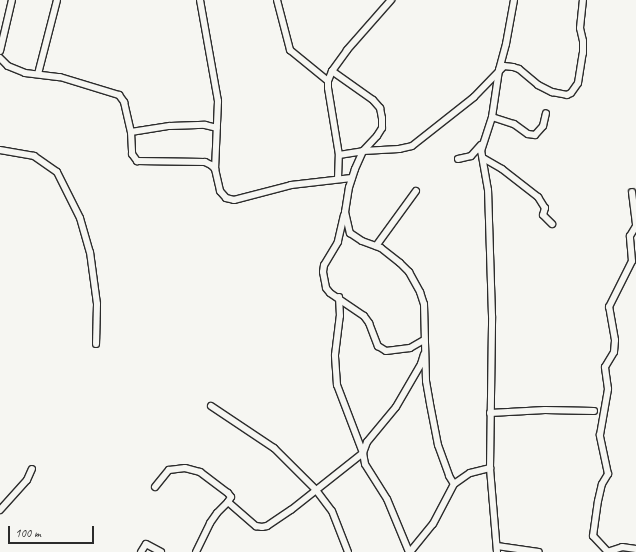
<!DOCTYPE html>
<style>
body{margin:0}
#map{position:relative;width:636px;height:552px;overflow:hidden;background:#f6f6f2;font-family:Caveat,sans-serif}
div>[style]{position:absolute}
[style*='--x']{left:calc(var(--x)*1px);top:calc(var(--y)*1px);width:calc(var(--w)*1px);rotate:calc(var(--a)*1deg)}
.roads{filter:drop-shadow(1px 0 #2b2b2b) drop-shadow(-1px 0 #2b2b2b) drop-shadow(0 1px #2b2b2b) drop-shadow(0 -1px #2b2b2b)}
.street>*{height:6px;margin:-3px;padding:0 3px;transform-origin:3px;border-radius:3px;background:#f6f6f2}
span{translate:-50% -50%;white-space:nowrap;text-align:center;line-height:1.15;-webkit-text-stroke:3px #f6f6f2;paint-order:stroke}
.scale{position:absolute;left:8px;top:526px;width:86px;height:18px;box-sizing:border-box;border:2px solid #2b2b2b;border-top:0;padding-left:5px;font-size:12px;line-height:14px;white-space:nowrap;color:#2b2b2b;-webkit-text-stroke:3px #f6f6f2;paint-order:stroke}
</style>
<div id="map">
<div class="roads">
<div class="street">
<div style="--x:200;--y:0;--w:103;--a:79.9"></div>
<div style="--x:218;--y:101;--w:68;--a:92.5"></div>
<div style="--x:277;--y:0;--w:52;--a:75.4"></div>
<div style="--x:290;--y:50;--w:49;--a:39.2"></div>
<div style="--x:0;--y:51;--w:52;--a:-76.8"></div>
<div style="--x:0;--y:58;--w:11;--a:45"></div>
<div style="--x:8;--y:66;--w:18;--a:22"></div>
<div style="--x:25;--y:73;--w:35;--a:7"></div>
<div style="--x:60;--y:77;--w:62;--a:17"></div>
<div style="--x:119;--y:95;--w:9;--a:54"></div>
<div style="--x:124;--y:102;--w:31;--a:77"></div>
<div style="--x:131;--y:132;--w:22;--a:87"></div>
<div style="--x:132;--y:154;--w:9;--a:54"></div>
<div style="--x:137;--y:161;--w:68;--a:0.8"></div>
<div style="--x:205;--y:162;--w:7;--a:27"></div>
<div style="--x:211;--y:165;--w:6;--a:45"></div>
<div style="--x:215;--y:169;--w:23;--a:77"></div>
<div style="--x:220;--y:191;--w:9;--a:49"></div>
<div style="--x:226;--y:198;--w:8;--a:14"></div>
<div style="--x:234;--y:200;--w:59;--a:-14.7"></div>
<div style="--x:291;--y:185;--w:61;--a:-6.5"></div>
<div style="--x:332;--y:71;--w:50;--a:35.3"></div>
<div style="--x:373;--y:100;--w:11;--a:49"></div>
<div style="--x:380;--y:108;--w:10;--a:79"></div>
<div style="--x:382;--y:118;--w:10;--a:90"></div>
<div style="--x:382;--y:128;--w:9;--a:122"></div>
<div style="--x:377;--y:136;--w:21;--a:133"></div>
<div style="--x:363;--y:151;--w:20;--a:114"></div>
<div style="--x:355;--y:169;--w:19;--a:108"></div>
<div style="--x:349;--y:187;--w:25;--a:99"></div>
<div style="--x:345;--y:212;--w:22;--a:77"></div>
<div style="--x:350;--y:233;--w:14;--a:34"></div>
<div style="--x:362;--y:241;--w:20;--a:20"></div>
<div style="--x:381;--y:248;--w:24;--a:38"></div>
<div style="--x:400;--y:263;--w:13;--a:45"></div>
<div style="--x:409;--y:272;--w:23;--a:61"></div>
<div style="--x:420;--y:292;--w:13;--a:72"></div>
<div style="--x:424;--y:304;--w:77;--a:88.5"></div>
<div style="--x:426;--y:381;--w:23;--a:80"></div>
<div style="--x:430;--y:404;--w:42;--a:79"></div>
<div style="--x:438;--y:445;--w:33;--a:70"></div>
<div style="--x:449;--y:476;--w:9;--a:58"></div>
<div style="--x:38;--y:74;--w:76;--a:-75.6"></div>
<div style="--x:492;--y:117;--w:23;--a:18"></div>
<div style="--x:514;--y:124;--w:17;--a:36"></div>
<div style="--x:528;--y:134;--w:7;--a:8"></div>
<div style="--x:535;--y:135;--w:12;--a:-48"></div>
<div style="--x:543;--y:126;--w:13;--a:-77"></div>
<div style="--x:131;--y:132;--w:39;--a:-9"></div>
<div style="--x:170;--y:126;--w:35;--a:-2"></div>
<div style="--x:205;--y:125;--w:12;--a:14"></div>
<div style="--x:0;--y:150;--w:35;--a:10"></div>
<div style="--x:34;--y:156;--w:28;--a:35"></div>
<div style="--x:57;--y:172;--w:51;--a:63.4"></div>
<div style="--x:80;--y:218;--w:35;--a:74"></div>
<div style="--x:90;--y:252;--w:52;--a:82.3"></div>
<div style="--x:97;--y:304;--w:40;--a:91.4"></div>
<div style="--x:339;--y:155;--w:24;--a:-9"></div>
<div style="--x:363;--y:151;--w:36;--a:-3"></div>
<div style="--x:399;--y:149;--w:13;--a:-13"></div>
<div style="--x:412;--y:146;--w:79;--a:-38.3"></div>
<div style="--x:474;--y:97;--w:43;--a:-45.9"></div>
<div style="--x:504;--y:66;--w:9;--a:6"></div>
<div style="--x:513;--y:67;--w:6;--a:18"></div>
<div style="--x:519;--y:69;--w:25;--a:40"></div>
<div style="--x:538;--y:85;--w:16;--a:27"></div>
<div style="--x:552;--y:92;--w:15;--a:11"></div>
<div style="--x:567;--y:95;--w:4;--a:-27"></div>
<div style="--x:571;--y:93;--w:12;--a:-55"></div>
<div style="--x:578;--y:83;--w:30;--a:-81"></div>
<div style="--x:583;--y:53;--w:12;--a:-90"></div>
<div style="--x:583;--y:41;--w:13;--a:-103"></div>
<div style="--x:580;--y:28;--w:28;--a:-84"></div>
<div style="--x:483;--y:158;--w:22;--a:30"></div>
<div style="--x:502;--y:169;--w:46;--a:37.9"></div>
<div style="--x:538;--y:197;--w:13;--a:58"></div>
<div style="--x:545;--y:208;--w:7;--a:106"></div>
<div style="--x:543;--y:215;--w:13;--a:45"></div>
<div style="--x:458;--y:159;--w:13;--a:-13"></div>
<div style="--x:471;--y:156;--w:15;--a:-48"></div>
<div style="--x:338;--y:179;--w:24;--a:-88"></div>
<div style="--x:339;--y:155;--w:68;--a:-99.3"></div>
<div style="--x:328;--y:88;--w:7;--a:-90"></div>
<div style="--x:328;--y:81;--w:11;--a:-68"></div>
<div style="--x:332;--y:71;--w:26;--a:-54"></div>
<div style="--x:347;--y:50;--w:67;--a:-48.7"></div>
<div style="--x:632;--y:192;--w:33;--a:83"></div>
<div style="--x:344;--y:215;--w:28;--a:103"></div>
<div style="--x:338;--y:242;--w:27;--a:121"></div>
<div style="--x:324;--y:265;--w:7;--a:98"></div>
<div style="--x:323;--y:272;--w:16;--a:79"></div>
<div style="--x:326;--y:288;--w:6;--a:51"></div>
<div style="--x:330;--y:293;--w:41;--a:34.1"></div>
<div style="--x:364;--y:316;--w:9;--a:54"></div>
<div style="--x:369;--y:323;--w:25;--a:69"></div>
<div style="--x:378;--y:346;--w:9;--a:32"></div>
<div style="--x:386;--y:351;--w:24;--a:-7"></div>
<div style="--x:410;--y:348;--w:16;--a:-30"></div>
<div style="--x:376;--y:246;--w:68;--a:-54"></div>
<div style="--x:211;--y:406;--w:76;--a:33.7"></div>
<div style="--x:274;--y:448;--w:59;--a:45"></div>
<div style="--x:316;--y:490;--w:26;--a:53"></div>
<div style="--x:332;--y:511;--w:44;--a:68.7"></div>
<div style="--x:490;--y:413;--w:55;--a:-3.1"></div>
<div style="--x:545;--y:410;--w:49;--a:1.2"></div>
<div style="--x:155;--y:487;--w:22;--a:-51"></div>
<div style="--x:169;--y:470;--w:16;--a:-7"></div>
<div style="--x:185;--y:468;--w:16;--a:15"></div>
<div style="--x:200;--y:472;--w:35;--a:37"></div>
<div style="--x:228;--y:493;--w:5;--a:53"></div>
<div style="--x:231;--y:497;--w:6;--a:121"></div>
<div style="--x:228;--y:502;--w:37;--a:41"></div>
<div style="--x:256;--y:526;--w:6;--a:9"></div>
<div style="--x:262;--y:527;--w:5;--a:-11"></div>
<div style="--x:267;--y:526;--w:29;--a:-34"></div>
<div style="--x:291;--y:510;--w:92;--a:-38.4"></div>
<div style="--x:363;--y:453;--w:73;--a:-110.9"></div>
<div style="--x:337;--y:385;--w:30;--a:-94"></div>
<div style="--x:335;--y:355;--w:39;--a:-83"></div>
<div style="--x:340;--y:316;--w:19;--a:-93"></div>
<div style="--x:0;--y:510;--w:40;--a:-48"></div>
<div style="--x:27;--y:480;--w:12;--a:-66"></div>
<div style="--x:497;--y:546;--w:42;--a:8.1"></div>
<div style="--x:141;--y:552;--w:9;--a:-58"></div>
<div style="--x:146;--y:544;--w:17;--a:28"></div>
<div style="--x:196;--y:552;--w:32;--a:-64"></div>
<div style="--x:210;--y:523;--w:12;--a:-55"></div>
<div style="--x:217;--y:513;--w:16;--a:-45"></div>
<div style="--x:409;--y:552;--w:57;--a:-112.5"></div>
<div style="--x:387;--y:499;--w:41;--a:-122.2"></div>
<div style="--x:365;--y:464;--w:11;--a:-100"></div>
<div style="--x:363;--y:453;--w:12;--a:-70"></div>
<div style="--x:367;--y:442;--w:45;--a:-50.4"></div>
<div style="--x:396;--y:407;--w:50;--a:-59.8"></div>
<div style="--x:421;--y:364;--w:10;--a:-73"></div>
<div style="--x:410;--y:552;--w:36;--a:-51"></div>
<div style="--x:433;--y:524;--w:45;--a:-62.3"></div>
<div style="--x:454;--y:484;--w:19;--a:-35"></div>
<div style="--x:470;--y:473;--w:21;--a:-14"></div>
<div style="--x:497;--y:552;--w:84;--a:-94.8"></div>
<div style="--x:490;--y:468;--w:152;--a:-89.2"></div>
<div style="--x:492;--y:316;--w:126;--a:-91.8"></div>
<div style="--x:488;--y:190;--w:40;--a:-100"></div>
<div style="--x:481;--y:151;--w:36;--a:-72"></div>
<div style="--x:492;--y:117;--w:48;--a:-81.5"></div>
<div style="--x:499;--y:70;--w:27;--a:-75"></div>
<div style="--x:506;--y:44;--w:45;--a:-79.7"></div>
<div style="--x:607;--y:552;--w:16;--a:-18"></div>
<div style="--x:622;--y:547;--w:14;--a:8"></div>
<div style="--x:608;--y:552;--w:22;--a:-133"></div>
<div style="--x:593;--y:536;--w:35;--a:-82"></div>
<div style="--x:598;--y:501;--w:17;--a:-77"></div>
<div style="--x:602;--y:484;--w:12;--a:-59"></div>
<div style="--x:608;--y:474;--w:40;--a:-102"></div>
<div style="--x:600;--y:435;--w:47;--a:-80.1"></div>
<div style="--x:608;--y:389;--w:22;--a:-98"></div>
<div style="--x:605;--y:367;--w:17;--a:-59"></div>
<div style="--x:614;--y:352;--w:12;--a:-85"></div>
<div style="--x:615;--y:340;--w:34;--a:-100"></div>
<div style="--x:609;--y:307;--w:51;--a:-63.4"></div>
<div style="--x:632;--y:261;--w:25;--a:-95"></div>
<div style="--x:630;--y:236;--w:12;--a:-59"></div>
</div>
</div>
<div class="scale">100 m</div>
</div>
